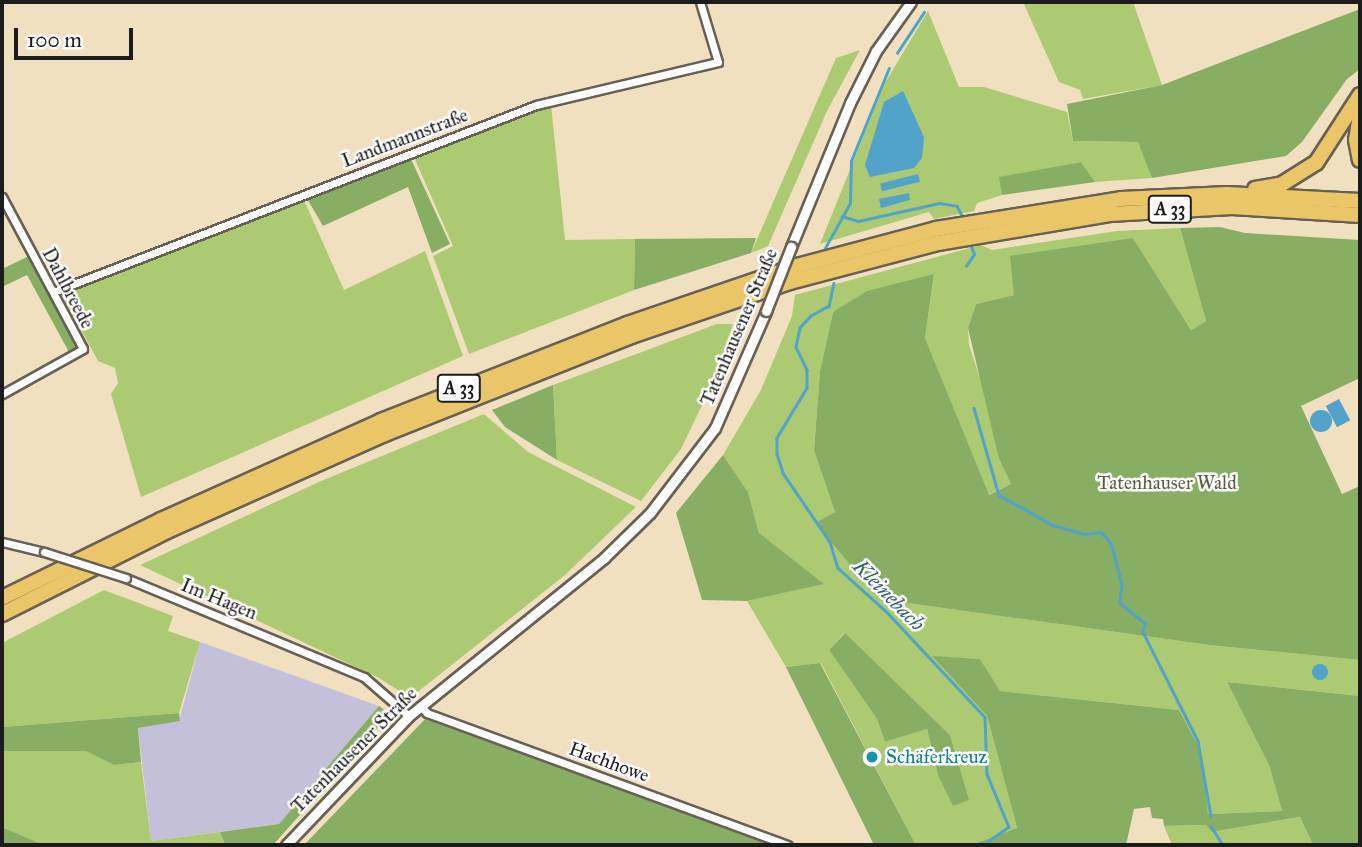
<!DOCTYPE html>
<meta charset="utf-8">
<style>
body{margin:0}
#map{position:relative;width:1362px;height:847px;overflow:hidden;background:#f1e0c0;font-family:"IM FELL Great Primer",serif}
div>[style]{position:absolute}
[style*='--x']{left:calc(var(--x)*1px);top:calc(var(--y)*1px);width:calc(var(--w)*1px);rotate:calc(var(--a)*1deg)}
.industrial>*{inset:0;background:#c5c0da}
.green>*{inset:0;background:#abca72}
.forest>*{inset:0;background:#88ae64}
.water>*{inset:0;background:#51a3cc;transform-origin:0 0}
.round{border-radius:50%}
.stream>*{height:2.5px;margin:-1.25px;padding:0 1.25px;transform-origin:1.25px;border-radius:1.25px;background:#51a3cc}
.roads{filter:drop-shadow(2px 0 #676155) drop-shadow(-2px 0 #676155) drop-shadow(0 2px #676155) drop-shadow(0 -2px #676155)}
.minor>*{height:7px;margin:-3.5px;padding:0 3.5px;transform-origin:3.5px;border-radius:3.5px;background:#fff}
.tertiary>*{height:9px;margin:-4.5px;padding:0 4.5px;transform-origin:4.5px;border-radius:4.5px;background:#fff}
.motorway>*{height:14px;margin:-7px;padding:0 7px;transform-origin:7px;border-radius:7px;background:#eac669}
.bridges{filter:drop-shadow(2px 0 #676155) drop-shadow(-2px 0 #676155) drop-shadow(0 2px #676155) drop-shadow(0 -2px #676155)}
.minor-bridge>*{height:7px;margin:-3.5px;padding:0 3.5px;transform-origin:3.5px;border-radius:3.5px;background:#fff}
.tertiary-bridge>*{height:9px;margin:-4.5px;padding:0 4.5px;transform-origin:4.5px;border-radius:4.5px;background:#fff}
.dots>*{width:19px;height:19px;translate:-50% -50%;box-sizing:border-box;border:4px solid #fff;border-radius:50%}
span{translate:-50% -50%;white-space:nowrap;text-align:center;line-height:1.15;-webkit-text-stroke:5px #fff;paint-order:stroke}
.shield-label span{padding:2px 5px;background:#fff;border:2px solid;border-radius:5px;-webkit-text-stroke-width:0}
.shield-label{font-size:18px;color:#1c1c1c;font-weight:700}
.street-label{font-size:19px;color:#1c1c1c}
.park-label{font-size:19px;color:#55623e}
.culture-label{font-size:19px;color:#0d838f}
.left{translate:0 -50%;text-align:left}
.water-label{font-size:21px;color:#366074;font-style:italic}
.frame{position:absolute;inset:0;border:4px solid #1c1c1c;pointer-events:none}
.scale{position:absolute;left:14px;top:28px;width:119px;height:32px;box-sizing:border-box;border:4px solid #1c1c1c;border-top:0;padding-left:9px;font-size:21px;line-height:24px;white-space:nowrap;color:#1c1c1c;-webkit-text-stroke:5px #fff;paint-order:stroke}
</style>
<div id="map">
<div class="industrial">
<div style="clip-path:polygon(200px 642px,379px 706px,279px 824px,151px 841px,138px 728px,179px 721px)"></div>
</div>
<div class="green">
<div style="clip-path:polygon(1023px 2px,1133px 2px,1162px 85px,1083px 99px,1080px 90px,1059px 82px)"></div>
<div style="clip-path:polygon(928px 11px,959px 87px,984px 87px,1067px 112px,1073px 141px,1139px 142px,1152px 178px,1095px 182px,1081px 162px,1000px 178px,1002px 195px,977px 203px,974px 211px,934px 219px,929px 212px,820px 244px,885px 83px)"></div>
<div style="clip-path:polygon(860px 50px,827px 111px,768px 246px,751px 253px,836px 58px)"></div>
<div style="clip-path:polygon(551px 105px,565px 240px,635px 239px,634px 290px,469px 354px,433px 256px,453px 246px,413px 155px)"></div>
<div style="clip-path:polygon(303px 198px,344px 290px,425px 251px,463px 356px,141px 497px,111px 394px,118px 383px,115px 368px,98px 361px,62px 294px)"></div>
<div style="clip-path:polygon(evenodd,1180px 228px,1206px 321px,1191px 330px,1133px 238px,1014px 295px,976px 304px,968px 328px,969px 345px,990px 408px,999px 459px,1011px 484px,988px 495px,925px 338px,934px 275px,833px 312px,820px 371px,814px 449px,835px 512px,815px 523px,879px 599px,1209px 645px,1360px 660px,1360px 696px,1227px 682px,1269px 765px,1282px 811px,1207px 814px,1200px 749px,1179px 710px,999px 691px,980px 659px,933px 657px,987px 716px,1017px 828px,971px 845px,916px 845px,821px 663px,786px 667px,747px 601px,823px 584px,759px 533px,748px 492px,723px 455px,761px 390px,792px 316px,795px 295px,981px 245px,992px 250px,1117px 231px,1180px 228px,844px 633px,950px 735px,968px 800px,938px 775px,927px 729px,885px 742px,877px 719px,829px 650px,844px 633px)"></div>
<div style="clip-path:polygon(717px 324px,733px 324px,719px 370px,681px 449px,641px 501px,557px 460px,553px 385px)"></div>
<div style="clip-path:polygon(484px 414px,528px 452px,636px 507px,565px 575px,410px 698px,379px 678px,140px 565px,321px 481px)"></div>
<div style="clip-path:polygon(104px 590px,173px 616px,168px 631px,200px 642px,179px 713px,2px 727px,2px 643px)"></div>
<div style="clip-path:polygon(49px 749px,87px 751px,114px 765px,141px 762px,151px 841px,220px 832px,225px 845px,44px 845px,2px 827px,2px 751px)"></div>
<div style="clip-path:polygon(1300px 817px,1313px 845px,1172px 845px,1164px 826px,1206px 825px,1213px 832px)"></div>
</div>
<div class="forest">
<div style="clip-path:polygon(1360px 9px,1360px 69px,1347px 79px,1302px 142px,1286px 156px,1152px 178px,1138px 142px,1073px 141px,1067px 104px,1162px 85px)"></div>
<div style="clip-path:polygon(411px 159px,450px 244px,432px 253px,408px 187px,323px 226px,306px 197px)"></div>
<div style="clip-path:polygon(1081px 162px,1095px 182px,1002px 195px,999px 177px)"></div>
<div style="clip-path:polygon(1220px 227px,1245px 233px,1360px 240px,1360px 378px,1301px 406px,1342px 494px,1360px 486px,1360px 660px,1209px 645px,879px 599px,815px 523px,835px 512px,814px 450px,820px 371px,833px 312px,867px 291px,934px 274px,925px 338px,989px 495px,1011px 484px,999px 459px,968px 328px,976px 304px,1014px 295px,1010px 256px,1133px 238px,1191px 330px,1206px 321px,1180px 228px)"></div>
<div style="clip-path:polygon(756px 238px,751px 253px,634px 290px,635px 239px)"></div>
<div style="clip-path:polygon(29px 256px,76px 347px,69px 352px,27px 275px,2px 287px,2px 269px)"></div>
<div style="clip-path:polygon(553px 385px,557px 460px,505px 427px,492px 410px)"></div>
<div style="clip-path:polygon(723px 455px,748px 492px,759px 533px,824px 584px,747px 601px,702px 600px,676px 513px)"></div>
<div style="clip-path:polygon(845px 633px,950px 735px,969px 800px,953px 806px,938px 775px,927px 729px,885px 742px,877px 719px,829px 650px)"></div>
<div style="clip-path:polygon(932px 656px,980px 659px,1000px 691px,1179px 710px,1200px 749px,1208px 814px,1282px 811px,1269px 765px,1227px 682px,1360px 696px,1360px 845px,1313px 845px,1300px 817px,1212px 832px,1206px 825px,1164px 826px,1163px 819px,1152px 818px,1150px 807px,1134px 809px,1126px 845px,971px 845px,1017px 828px,987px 716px)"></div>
<div style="clip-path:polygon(820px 663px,916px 845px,874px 845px,786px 667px)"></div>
<div style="clip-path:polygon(379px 706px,386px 711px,384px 721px,273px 845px,225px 845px,220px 832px,279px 824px)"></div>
<div style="clip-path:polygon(179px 713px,180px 721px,138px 728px,141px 762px,114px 765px,86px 751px,2px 751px,2px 727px)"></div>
<div style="clip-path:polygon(428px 716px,770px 845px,304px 845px)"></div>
<div style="clip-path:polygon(2px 827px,44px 845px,2px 845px)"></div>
</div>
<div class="water">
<div style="clip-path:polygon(903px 91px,924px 137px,922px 158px,914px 168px,870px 177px,865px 165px,884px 102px)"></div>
<div style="left:918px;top:174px;width:8px;height:39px;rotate:76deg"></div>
<div style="clip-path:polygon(909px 193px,910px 200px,881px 208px,879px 199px)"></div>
<div style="left:1339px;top:399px;width:24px;height:15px;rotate:62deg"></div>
<div class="round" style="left:1310px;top:410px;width:22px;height:22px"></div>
<div class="round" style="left:1312px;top:664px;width:16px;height:16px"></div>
</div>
<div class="stream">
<div style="--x:897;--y:53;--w:49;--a:-56.6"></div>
<div style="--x:842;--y:216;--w:17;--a:17"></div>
<div style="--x:858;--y:221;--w:83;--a:-12.5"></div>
<div style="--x:939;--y:203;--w:18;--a:9"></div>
<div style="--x:957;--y:206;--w:15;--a:62"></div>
<div style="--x:825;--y:248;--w:51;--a:-60.9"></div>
<div style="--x:850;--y:203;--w:42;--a:-88.6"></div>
<div style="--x:851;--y:161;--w:100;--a:-67.8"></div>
<div style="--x:966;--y:266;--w:14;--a:-56"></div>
<div style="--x:974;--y:254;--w:13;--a:-113"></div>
<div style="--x:834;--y:283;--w:24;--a:102"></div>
<div style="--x:829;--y:306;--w:21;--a:151"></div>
<div style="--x:811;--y:316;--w:16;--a:133"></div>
<div style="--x:800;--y:328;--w:19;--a:102"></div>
<div style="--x:796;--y:347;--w:25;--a:64"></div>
<div style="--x:807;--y:370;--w:18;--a:90"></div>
<div style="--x:807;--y:388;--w:58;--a:121"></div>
<div style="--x:777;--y:438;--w:16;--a:90"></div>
<div style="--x:777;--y:454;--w:20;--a:72"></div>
<div style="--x:783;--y:473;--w:83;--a:55.7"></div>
<div style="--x:830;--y:542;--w:27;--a:73"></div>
<div style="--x:838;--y:568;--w:64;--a:41.9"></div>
<div style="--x:886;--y:611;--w:145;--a:47"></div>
<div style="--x:985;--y:717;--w:57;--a:88"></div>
<div style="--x:987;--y:774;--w:57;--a:67.5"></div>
<div style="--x:1009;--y:827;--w:32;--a:145"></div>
<div style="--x:974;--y:408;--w:91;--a:74"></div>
<div style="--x:999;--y:495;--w:62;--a:29.1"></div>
<div style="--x:1053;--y:525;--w:32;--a:16"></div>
<div style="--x:1084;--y:534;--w:17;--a:-7"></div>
<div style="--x:1101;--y:532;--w:15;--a:48"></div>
<div style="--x:1111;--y:543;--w:42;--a:75"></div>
<div style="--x:1122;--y:584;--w:19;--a:96"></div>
<div style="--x:1120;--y:603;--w:32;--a:39"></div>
<div style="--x:1145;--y:623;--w:9;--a:103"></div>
<div style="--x:1143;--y:632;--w:122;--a:63.2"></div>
<div style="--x:1198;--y:741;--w:76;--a:80.2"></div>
<div style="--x:1211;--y:826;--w:22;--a:58"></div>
</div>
<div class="roads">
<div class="minor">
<div style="--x:2;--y:197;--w:172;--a:61.9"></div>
<div style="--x:83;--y:349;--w:93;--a:150.9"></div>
<div style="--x:53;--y:292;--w:518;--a:-21.16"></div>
<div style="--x:536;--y:105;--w:187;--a:-13.3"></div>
<div style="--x:718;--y:62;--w:63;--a:-106.7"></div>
<div style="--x:2;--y:542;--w:43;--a:13.4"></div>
<div style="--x:126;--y:578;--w:258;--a:22.6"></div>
<div style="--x:364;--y:677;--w:60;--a:40.9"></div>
<div style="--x:420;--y:706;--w:10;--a:45"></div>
<div style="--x:427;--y:713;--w:384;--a:20.1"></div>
</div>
<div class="tertiary">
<div style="--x:791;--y:247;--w:156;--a:-67.7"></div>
<div style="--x:850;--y:103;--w:58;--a:-63.4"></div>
<div style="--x:876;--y:51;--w:60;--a:-54.5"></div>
<div style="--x:286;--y:845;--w:178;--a:-46.4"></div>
<div style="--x:409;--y:716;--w:251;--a:-39"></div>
<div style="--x:604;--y:558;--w:64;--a:-44.4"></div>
<div style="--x:650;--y:513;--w:107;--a:-52.6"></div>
<div style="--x:715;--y:428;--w:128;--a:-66.4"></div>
</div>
<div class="motorway">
<div style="--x:1360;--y:115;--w:25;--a:99"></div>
<div style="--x:1356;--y:140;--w:20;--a:79"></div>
<div style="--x:1255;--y:189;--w:27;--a:-10"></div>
<div style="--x:1282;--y:184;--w:40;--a:-32"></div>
<div style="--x:1316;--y:163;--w:81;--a:-57.1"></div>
<div style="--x:2;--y:598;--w:177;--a:-26.1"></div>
<div style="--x:161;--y:520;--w:241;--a:-24.2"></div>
<div style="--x:381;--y:421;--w:264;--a:-21.5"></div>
<div style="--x:627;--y:324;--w:180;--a:-18.8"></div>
<div style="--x:797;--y:266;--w:144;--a:-14.9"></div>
<div style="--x:936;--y:229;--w:187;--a:-9.2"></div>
<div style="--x:1121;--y:199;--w:106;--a:-2.7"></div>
<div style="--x:1227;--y:194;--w:133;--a:3"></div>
<div style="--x:2;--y:614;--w:185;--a:-26.7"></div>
<div style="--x:167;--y:531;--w:239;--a:-24"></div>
<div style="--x:385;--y:434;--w:265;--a:-21.7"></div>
<div style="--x:631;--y:336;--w:168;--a:-18.8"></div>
<div style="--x:790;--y:282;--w:153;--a:-14.8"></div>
<div style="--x:938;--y:243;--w:174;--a:-9.6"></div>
<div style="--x:1110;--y:214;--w:122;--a:-3.3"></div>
<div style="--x:1232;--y:207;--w:128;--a:3.6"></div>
</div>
</div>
<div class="bridges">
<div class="minor-bridge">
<div style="--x:44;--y:552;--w:86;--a:17.6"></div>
</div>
<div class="tertiary-bridge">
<div style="--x:766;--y:311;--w:69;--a:-68.7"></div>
</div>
</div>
<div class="dots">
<div style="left:872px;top:757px;background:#0f9aa8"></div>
</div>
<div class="shield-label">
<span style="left:1170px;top:209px">A 33</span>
<span style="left:459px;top:388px">A 33</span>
</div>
<div class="street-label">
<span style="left:405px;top:138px;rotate:-21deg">Landmannstraße</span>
<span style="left:68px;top:288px;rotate:62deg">Dahlbreede</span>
<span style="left:739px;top:327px;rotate:-67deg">Tatenhausener Straße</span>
<span style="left:219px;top:599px;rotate:22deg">Im Hagen</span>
<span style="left:354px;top:750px;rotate:-45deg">Tatenhausener Straße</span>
<span style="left:609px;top:762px;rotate:20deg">Hachhowe</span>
</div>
<div class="park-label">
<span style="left:1167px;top:483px">Tatenhauser Wald</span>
</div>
<div class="culture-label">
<span class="left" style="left:886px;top:757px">Schäferkreuz</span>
</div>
<div class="water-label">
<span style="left:889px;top:595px;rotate:45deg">Kleinebach</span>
</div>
<div class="frame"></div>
<div class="scale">100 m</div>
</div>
